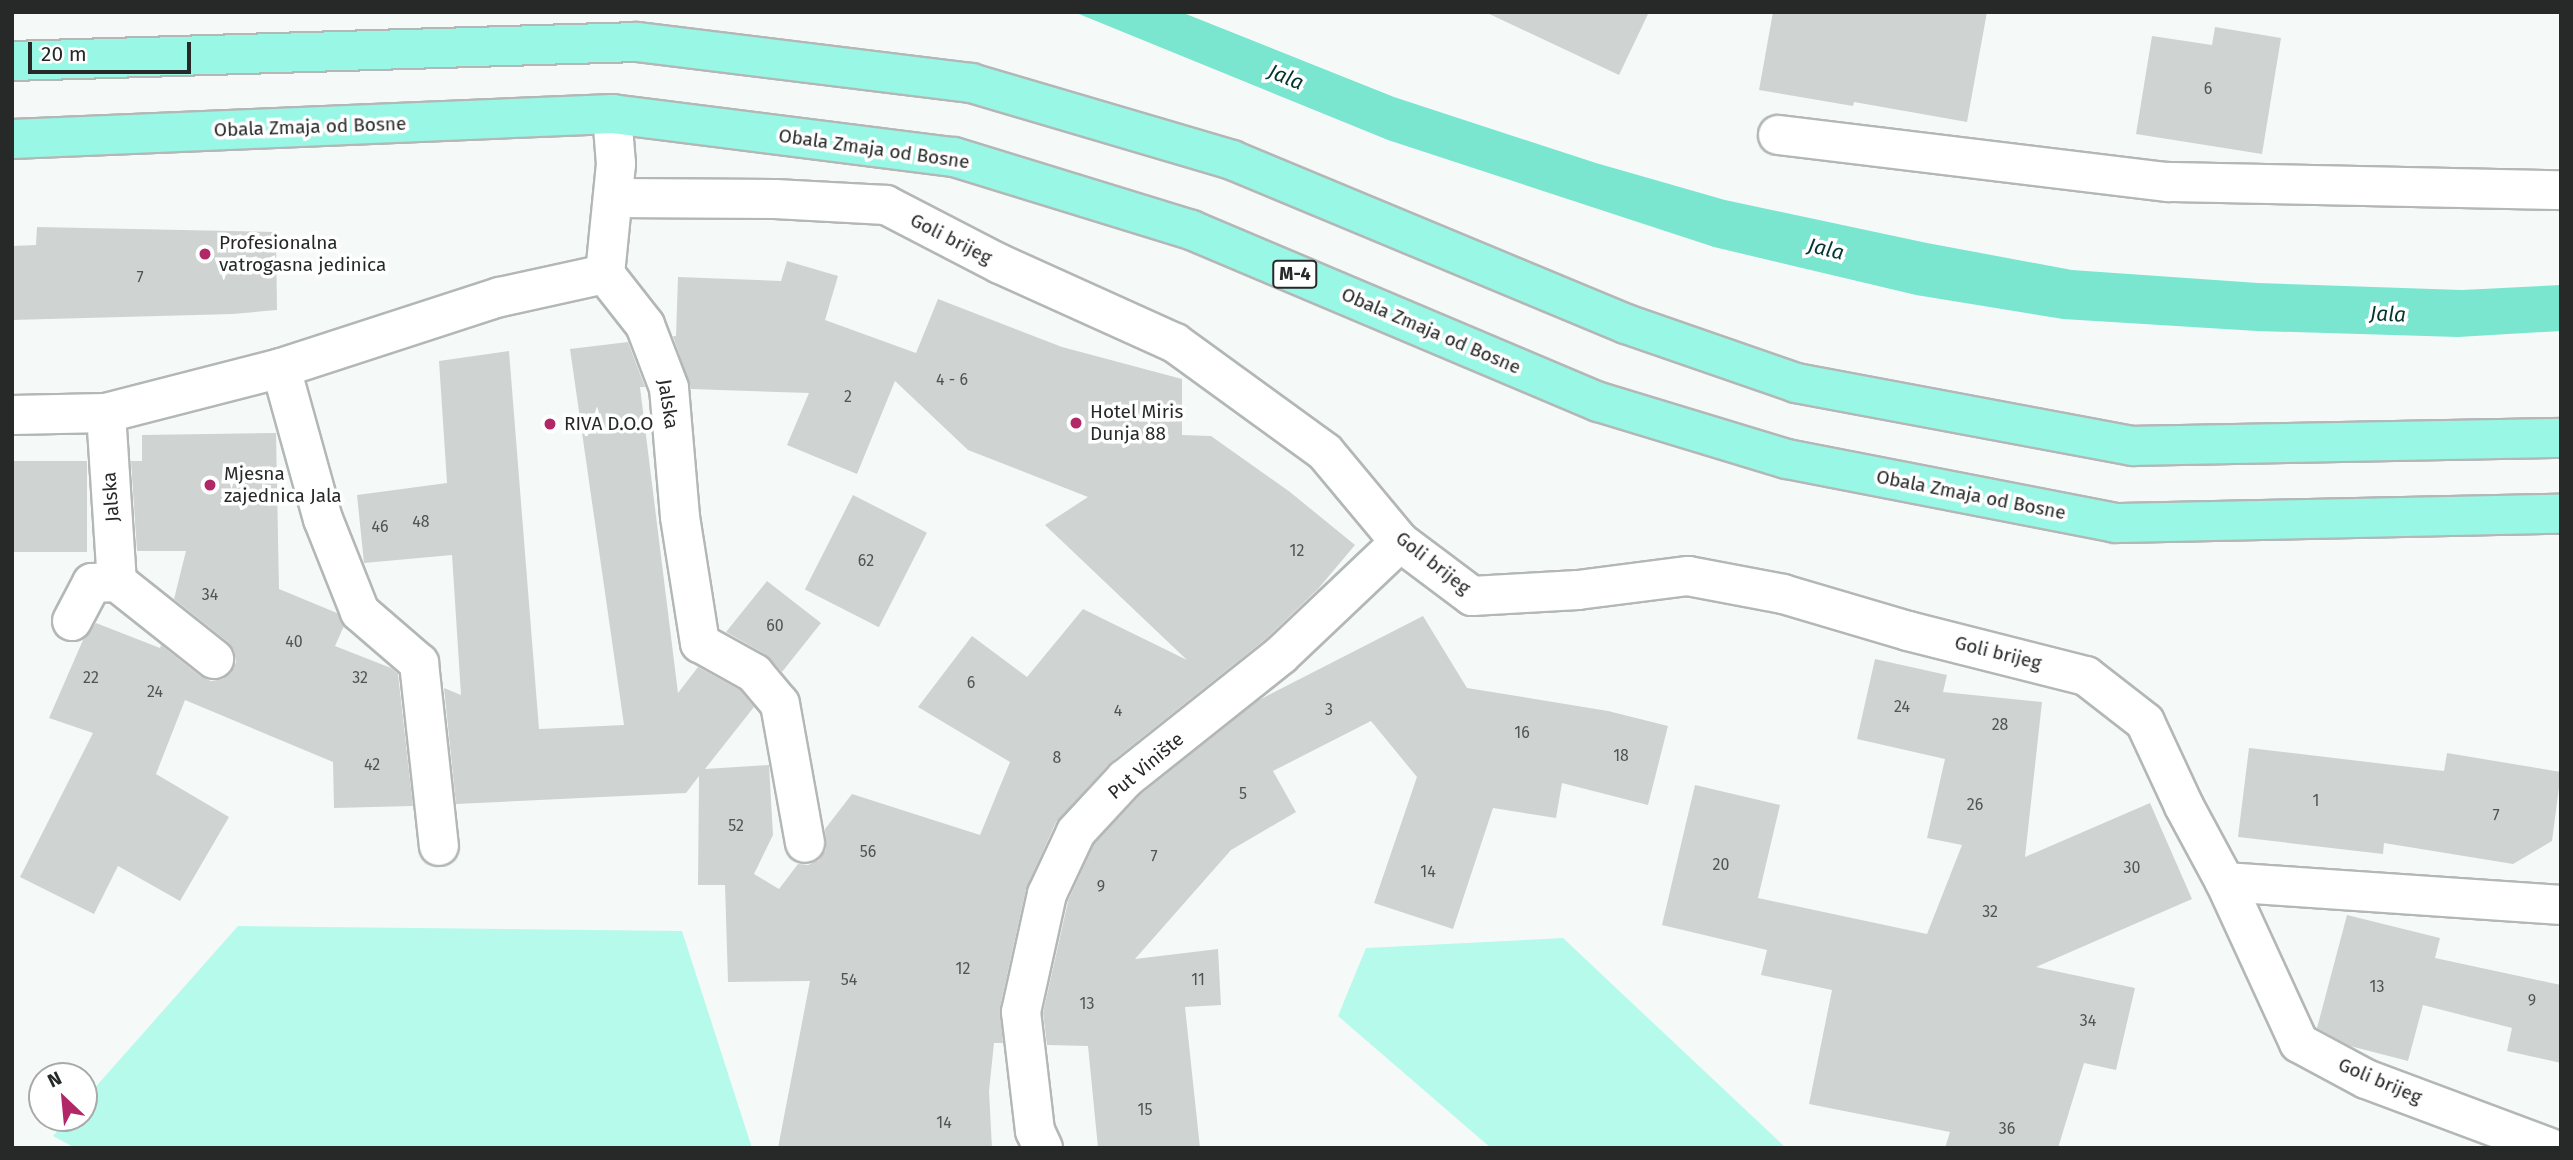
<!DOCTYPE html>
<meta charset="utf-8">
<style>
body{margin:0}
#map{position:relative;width:2573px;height:1160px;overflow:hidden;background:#f5faf9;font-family:"Fira Sans",sans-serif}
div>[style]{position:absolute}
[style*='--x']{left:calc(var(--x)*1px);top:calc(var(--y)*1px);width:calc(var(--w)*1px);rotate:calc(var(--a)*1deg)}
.green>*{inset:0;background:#b5faea}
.water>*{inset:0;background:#7ae6d0}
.building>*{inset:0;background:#cfd4d3;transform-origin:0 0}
.roads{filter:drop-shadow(2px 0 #b3b7b6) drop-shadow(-2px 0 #b3b7b6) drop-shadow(0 2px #b3b7b6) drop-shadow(0 -2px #b3b7b6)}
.street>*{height:38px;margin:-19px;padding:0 19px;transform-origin:19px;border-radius:19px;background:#fff}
.primary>*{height:38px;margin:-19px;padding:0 19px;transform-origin:19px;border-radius:19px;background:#99f7e6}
.dots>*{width:19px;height:19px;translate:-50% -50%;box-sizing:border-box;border:4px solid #fff;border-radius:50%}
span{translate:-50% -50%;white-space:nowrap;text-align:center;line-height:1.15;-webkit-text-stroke:7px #fff;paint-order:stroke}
.number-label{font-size:16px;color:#515453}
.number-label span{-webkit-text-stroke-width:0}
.shield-label span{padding:2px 5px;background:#fff;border:2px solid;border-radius:5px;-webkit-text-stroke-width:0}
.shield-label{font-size:18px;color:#272928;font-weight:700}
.street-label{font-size:19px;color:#272928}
.poi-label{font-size:19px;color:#272928}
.left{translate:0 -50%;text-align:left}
.water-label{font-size:21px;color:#02372f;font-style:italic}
.frame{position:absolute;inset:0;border:14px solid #272928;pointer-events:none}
.north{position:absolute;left:28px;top:1062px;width:70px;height:70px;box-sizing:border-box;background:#fff;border:2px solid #a9a9a9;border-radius:50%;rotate:334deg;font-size:19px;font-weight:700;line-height:28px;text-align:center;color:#272928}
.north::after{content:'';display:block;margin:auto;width:24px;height:32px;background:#b22867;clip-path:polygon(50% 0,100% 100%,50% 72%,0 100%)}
.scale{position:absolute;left:28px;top:42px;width:163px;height:32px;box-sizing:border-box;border:4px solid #272928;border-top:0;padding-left:9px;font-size:21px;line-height:24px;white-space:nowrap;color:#272928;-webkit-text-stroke:5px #fff;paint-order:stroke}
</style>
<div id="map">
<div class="green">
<div style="clip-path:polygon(238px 926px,682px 931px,752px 1148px,75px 1148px,53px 1136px,68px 1118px,84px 1118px,84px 1100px)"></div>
<div style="clip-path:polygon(1563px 938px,1786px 1148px,1491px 1148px,1338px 1016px,1366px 948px)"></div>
</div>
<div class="water">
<div style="clip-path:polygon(1074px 12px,1181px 12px,1394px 97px,1596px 163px,1725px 200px,1927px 243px,2072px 270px,2258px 283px,2462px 290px,2561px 285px,2561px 331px,2458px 337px,2257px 331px,2063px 319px,1916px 295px,1714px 247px,1388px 140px)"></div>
</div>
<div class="building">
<div style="clip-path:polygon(1485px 12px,1649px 12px,1619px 75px)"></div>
<div style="clip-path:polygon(1773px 12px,1987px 12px,1967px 122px,1854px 102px,1853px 106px,1759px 90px)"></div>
<div style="clip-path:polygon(2215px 27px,2281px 38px,2262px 154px,2136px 134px,2152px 36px,2212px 45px)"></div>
<div style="clip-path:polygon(37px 227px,276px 232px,277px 310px,233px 314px,12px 320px,12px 246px,36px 245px)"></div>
<div style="clip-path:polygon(787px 261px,838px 276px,825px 320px,916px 353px,938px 299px,1062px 347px,1182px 379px,1182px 435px,1211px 436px,1290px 492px,1355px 545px,1318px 589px,1267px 638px,1111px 762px,1056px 822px,1026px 889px,1000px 1007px,1003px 1043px,994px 1043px,989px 1091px,992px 1148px,778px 1148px,810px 981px,728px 982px,725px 885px,698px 885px,699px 776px,686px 793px,456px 804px,444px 688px,461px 695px,452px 555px,364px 563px,357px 495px,447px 483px,439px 361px,509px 351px,539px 729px,624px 725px,570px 349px,628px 342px,645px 387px,640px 387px,678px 693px,698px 667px,740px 690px,754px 707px,705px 769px,769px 765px,773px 835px,754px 874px,779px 889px,798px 864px,808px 865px,819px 860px,826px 850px,825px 829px,852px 794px,980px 835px,1010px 762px,918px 707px,972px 636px,1027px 677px,1083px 609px,1187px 660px,1045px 525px,1088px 497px,968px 450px,895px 381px,857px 474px,787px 445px,809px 393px,691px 389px,673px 336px,676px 336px,678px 277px,781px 281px)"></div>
<div style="clip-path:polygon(276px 433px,279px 589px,337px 613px,344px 626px,335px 646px,391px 668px,398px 674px,413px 806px,334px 808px,333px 762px,185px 700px,156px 774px,229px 817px,180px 901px,118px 866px,94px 914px,20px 877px,93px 733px,49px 718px,83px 640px,96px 623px,160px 648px,161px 645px,200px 676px,211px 681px,223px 679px,231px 673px,236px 662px,234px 650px,228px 642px,174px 599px,186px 551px,137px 551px,131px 461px,142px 461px,142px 435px)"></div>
<div style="left:12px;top:461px;width:75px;height:91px"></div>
<div style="left:853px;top:495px;width:83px;height:106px;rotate:27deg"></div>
<div style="clip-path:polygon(767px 581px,821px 623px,782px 672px,765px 654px,726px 632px)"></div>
<div style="clip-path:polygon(1423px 616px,1467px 688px,1608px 711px,1668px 726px,1648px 805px,1562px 783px,1556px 818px,1493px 808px,1453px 929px,1374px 903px,1417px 777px,1371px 721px,1273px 771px,1296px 812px,1231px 850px,1135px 959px,1218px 949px,1221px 1005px,1185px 1007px,1200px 1148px,1098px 1148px,1088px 1046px,1047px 1045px,1043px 1013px,1068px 901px,1094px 844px,1140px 795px,1259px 700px)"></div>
<div style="clip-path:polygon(1875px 659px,1947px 675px,1943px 692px,2042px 702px,2025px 857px,2150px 803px,2192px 899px,2036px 967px,2135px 988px,2116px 1070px,2084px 1063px,2058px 1148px,1945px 1148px,1950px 1132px,1809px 1104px,1832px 990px,1761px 975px,1767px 950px,1662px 925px,1695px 785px,1780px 805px,1758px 898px,1927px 934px,1962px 845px,1927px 838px,1945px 759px,1857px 739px)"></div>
<div style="clip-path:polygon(2249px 748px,2444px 771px,2447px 753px,2561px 772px,2552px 841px,2513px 864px,2384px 843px,2383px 854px,2238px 837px)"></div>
<div style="clip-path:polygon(2347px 915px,2440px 938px,2435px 958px,2561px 985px,2561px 1063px,2507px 1051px,2512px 1028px,2423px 1005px,2408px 1061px,2350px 1046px,2317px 1028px)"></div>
</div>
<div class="roads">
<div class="street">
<div style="--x:1778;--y:135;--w:393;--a:6.9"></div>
<div style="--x:2168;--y:182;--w:393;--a:1.2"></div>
<div style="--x:615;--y:198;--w:160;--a:0.4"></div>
<div style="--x:775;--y:199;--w:111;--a:3.1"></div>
<div style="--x:886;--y:205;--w:128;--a:27.4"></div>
<div style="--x:1000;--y:264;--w:192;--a:24.3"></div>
<div style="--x:1175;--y:343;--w:185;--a:36"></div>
<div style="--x:1325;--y:452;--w:117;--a:50.2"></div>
<div style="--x:1400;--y:542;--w:90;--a:36.9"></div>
<div style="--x:1472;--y:596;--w:106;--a:-3.2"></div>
<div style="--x:1578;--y:590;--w:111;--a:-7.3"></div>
<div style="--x:1688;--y:576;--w:97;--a:10.7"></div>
<div style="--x:1783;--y:594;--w:130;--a:16.5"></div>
<div style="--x:1908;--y:631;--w:184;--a:14.2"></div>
<div style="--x:2086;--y:676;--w:75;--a:37.9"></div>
<div style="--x:2145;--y:722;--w:93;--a:65.1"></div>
<div style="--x:2184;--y:806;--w:86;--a:61.7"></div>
<div style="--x:2225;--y:882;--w:177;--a:65.3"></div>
<div style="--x:2299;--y:1043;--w:76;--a:28.2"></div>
<div style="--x:2366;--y:1079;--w:197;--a:20.5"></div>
<div style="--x:605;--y:274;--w:65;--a:51.9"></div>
<div style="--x:645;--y:325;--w:67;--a:69.1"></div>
<div style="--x:669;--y:388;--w:129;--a:85.1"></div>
<div style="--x:680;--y:517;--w:128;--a:81"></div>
<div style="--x:700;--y:643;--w:62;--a:29.1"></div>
<div style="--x:754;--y:673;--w:40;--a:50"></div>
<div style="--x:780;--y:704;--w:141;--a:79.8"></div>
<div style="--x:605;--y:274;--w:111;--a:-84.3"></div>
<div style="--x:616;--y:164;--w:50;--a:-94.6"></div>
<div style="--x:281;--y:368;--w:157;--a:74.5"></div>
<div style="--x:323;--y:519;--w:100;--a:68.3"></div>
<div style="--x:360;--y:612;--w:78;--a:40.8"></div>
<div style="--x:419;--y:663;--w:184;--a:83.8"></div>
<div style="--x:106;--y:413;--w:169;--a:86.3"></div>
<div style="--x:117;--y:582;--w:124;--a:38.4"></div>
<div style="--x:12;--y:415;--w:94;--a:-1.2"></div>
<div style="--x:106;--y:413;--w:181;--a:-14.4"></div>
<div style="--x:281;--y:368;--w:230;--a:-18"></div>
<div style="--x:500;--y:297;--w:107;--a:-12.4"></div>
<div style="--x:72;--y:621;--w:43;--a:-62.2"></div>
<div style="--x:92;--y:583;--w:25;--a:-2"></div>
<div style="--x:2225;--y:882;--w:337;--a:3.9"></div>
<div style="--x:1043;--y:1148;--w:19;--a:-115"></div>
<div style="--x:1035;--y:1131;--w:120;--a:-96.7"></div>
<div style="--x:1021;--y:1012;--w:121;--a:-77.6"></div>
<div style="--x:1047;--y:894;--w:68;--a:-64.9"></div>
<div style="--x:1076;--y:832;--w:72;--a:-47.2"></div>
<div style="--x:1125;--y:779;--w:199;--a:-38.5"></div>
<div style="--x:1281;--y:655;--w:164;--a:-43.5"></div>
</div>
<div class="primary">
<div style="--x:12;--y:61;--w:625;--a:-1.74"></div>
<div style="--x:637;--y:42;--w:337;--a:7"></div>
<div style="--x:971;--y:83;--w:272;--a:16.4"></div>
<div style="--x:1232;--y:160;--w:427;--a:22.6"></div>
<div style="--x:1626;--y:324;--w:180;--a:19.1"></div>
<div style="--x:1796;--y:383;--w:343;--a:10.6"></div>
<div style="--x:2133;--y:446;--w:428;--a:-1.1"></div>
<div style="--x:12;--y:139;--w:601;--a:-2.39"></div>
<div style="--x:612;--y:114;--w:345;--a:7.2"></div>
<div style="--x:954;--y:157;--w:248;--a:17.1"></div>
<div style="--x:1191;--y:230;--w:443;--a:22.9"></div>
<div style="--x:1599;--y:402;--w:196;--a:16.9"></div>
<div style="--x:1787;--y:459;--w:334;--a:11"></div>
<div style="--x:2115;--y:523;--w:446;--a:-1.2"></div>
</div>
</div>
<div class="dots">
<div style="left:205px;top:254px;background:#b22867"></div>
<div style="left:1076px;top:423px;background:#b22867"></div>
<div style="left:550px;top:424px;background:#b22867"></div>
<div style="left:210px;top:485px;background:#b22867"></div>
</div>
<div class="number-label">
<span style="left:2208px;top:89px">6</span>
<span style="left:140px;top:278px">7</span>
<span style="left:952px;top:380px">4 - 6</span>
<span style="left:848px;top:397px">2</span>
<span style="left:421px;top:522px">48</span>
<span style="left:380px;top:527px">46</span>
<span style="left:1297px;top:551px">12</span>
<span style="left:866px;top:561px">62</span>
<span style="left:210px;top:595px">34</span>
<span style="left:775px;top:626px">60</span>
<span style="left:294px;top:642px">40</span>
<span style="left:91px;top:678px">22</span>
<span style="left:360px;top:678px">32</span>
<span style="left:971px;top:683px">6</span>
<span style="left:155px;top:692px">24</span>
<span style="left:1902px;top:707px">24</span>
<span style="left:1329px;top:710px">3</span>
<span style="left:1118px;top:711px">4</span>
<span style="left:2000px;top:725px">28</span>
<span style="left:1522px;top:733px">16</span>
<span style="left:1621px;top:756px">18</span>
<span style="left:1057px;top:758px">8</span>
<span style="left:372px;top:765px">42</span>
<span style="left:1243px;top:794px">5</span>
<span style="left:2316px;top:801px">1</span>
<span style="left:1975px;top:805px">26</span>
<span style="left:2496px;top:816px">7</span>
<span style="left:736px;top:826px">52</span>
<span style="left:868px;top:852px">56</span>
<span style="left:1154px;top:857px">7</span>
<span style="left:1721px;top:865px">20</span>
<span style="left:2132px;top:868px">30</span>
<span style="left:1428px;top:872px">14</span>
<span style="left:1101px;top:887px">9</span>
<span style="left:1990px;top:912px">32</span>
<span style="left:963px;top:969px">12</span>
<span style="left:849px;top:980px">54</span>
<span style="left:1198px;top:980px">11</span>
<span style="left:2377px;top:987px">13</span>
<span style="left:2532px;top:1001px">9</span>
<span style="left:1087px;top:1004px">13</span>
<span style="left:2088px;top:1021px">34</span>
<span style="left:1145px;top:1110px">15</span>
<span style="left:944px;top:1123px">14</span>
<span style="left:2007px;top:1129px">36</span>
</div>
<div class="shield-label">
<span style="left:1295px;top:274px">M-4</span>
</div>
<div class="street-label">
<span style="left:310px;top:127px;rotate:-2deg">Obala Zmaja od Bosne</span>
<span style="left:874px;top:149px;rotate:8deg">Obala Zmaja od Bosne</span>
<span style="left:951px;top:239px;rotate:27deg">Goli brijeg</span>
<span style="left:1431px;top:331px;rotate:23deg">Obala Zmaja od Bosne</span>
<span style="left:668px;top:404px;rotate:81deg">Jalska</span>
<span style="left:1971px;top:495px;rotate:11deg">Obala Zmaja od Bosne</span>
<span style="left:111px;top:497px;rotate:-94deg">Jalska</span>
<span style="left:1433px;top:563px;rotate:38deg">Goli brijeg</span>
<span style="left:1998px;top:653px;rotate:14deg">Goli brijeg</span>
<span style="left:1146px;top:766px;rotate:-40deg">Put Vinište</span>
<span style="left:2380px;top:1081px;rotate:23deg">Goli brijeg</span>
</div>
<div class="poi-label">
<span class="left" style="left:219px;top:254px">Profesionalna<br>vatrogasna jedinica</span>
<span class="left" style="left:1090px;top:423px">Hotel Miris<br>Dunja 88</span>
<span class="left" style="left:564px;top:424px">RIVA D.O.O</span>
<span class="left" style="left:224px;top:485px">Mjesna<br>zajednica Jala</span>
</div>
<div class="water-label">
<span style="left:1286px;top:77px;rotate:22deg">Jala</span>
<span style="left:1826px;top:249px;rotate:13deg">Jala</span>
<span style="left:2388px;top:314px;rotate:2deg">Jala</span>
</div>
<div class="frame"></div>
<div class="north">N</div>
<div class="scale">20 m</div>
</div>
